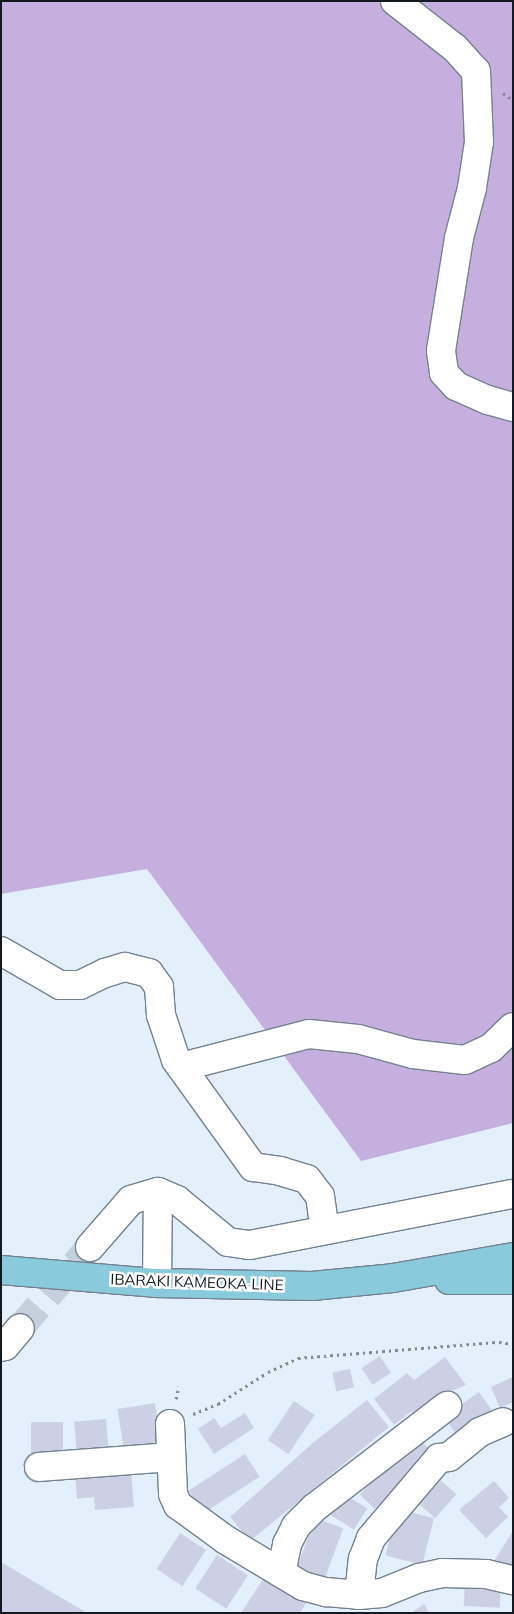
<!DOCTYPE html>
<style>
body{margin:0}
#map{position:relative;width:514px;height:1614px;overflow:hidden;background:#e3f0fc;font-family:Mulish,sans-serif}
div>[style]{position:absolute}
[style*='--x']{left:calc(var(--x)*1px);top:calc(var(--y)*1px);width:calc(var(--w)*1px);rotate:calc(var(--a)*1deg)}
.forest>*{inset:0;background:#c5afde}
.building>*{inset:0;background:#cdd0e4;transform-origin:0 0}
.minor-tunnel>*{height:28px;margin-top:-14px;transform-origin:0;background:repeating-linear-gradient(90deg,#c4d0db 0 28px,transparent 0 42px)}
.path>*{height:3px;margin-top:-1.5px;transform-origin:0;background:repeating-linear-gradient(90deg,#818a93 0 2.5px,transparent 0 6.5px)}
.roads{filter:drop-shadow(1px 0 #73818f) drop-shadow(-1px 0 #73818f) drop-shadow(0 1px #73818f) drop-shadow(0 -1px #73818f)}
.minor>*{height:28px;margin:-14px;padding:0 14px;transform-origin:14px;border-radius:14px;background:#fff}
.major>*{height:28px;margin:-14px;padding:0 14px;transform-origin:14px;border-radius:14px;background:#89cadc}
span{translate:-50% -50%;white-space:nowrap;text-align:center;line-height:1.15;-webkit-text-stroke:5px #fff;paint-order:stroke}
.street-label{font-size:15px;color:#14191f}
.frame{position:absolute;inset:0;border:2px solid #14191f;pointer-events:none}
</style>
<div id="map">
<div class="forest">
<div style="clip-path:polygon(1px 1px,513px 1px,513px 1123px,361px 1161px,147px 869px,1px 894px)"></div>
</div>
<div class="building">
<div style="left:380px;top:1356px;width:20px;height:22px;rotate:57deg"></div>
<div style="clip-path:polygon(445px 1357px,466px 1385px,449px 1392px,432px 1404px,409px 1413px,394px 1425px,374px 1399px,407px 1373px,414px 1380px)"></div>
<div style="left:350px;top:1369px;width:19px;height:18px;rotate:78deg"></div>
<div style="clip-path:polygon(513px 1377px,513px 1402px,500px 1408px,491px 1387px)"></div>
<div style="left:479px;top:1392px;width:24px;height:43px;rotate:55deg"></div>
<div style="clip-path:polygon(367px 1400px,389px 1427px,250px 1541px,230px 1517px,314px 1442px)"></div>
<div style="left:294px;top:1401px;width:25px;height:47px;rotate:34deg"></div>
<div style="left:155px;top:1403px;width:39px;height:38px;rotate:81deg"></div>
<div style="clip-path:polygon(245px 1413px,254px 1428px,214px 1454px,198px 1429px,214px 1418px,221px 1428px)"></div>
<div style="left:106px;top:1419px;width:33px;height:32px;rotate:85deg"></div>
<div style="left:31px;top:1422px;width:32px;height:33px"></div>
<div style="left:417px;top:1437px;width:21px;height:81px;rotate:45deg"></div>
<div style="left:245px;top:1454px;width:27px;height:67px;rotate:57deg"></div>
<div style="clip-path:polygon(131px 1470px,134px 1507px,95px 1510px,94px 1497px,77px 1499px,75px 1474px)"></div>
<div style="left:439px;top:1479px;width:23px;height:32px;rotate:41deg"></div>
<div style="clip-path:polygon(494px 1481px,509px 1498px,499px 1507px,508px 1517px,486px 1538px,459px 1510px)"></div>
<div style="left:341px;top:1492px;width:31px;height:25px;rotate:32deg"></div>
<div style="left:397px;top:1509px;width:38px;height:48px;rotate:14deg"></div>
<div style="left:315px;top:1518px;width:30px;height:59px;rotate:20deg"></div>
<div style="clip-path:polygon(513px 1531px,513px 1573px,494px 1561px)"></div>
<div style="left:180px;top:1533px;width:31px;height:43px;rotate:33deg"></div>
<div style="left:217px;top:1555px;width:37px;height:40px;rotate:33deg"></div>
<div style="clip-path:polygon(1px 1562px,87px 1613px,1px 1613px)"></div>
<div style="clip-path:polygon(267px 1573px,308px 1600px,300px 1613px,241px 1613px)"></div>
<div style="left:465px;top:1581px;width:36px;height:25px;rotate:3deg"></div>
<div style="clip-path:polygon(424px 1604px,429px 1613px,411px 1613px)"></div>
</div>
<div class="minor-tunnel">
<div style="--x:20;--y:1328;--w:107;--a:-49.2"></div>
</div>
<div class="path">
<div style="--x:503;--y:93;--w:12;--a:35"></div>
<div style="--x:176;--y:1399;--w:13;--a:-77"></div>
<div style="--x:193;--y:1414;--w:27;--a:-22"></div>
<div style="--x:218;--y:1404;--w:59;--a:-32.6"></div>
<div style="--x:268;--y:1372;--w:33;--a:-25"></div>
<div style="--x:298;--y:1358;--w:202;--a:-4.6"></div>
<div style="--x:499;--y:1342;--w:14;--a:8"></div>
</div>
<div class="roads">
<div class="minor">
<div style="--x:395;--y:1;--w:76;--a:38.1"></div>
<div style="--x:455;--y:48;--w:31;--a:48"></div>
<div style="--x:476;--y:71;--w:71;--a:87.6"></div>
<div style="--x:479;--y:142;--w:47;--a:98.7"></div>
<div style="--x:472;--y:188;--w:52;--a:104.6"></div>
<div style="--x:459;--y:238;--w:114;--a:99.1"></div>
<div style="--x:441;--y:351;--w:22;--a:82"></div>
<div style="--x:444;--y:373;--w:18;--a:47"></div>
<div style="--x:456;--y:386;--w:35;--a:24"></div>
<div style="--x:488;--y:400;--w:26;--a:16"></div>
<div style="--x:1;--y:951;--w:68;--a:30"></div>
<div style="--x:60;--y:985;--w:20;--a:0"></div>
<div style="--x:80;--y:985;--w:28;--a:-26"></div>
<div style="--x:105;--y:973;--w:21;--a:-17"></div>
<div style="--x:125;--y:967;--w:25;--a:14"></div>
<div style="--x:149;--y:973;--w:17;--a:54"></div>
<div style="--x:159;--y:987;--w:28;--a:86"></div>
<div style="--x:161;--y:1015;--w:47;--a:71.6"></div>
<div style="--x:176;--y:1060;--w:132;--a:54.3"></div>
<div style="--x:253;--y:1167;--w:27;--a:8"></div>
<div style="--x:280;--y:1171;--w:28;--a:17"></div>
<div style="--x:307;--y:1179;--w:21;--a:53"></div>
<div style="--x:320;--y:1196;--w:34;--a:82"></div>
<div style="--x:181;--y:1067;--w:132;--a:-14.5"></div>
<div style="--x:309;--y:1034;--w:49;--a:5.8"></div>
<div style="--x:358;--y:1039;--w:57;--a:15.3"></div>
<div style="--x:413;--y:1054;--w:52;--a:6.6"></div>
<div style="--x:465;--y:1060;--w:29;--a:-25"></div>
<div style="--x:491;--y:1048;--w:30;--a:-44"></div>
<div style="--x:90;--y:1247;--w:62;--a:-48.9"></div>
<div style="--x:131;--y:1200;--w:28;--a:-17"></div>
<div style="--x:158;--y:1192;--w:21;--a:23"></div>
<div style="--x:177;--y:1200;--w:66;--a:39.5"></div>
<div style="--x:228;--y:1242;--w:22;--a:8"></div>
<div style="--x:250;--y:1245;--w:268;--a:-11"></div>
<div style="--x:157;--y:1283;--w:91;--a:-89.4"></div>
<div style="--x:1;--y:1347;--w:4;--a:-14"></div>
<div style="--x:5;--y:1346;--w:23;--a:-50"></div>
<div style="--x:170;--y:1424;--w:70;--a:87.5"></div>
<div style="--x:173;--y:1494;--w:12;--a:66"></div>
<div style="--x:178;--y:1505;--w:59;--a:36.1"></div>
<div style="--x:226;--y:1540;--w:90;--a:30.9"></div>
<div style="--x:303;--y:1586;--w:24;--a:15"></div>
<div style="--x:326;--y:1592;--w:33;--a:5"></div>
<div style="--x:359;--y:1595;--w:23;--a:-5"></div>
<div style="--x:382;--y:1593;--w:40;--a:-22"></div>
<div style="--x:419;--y:1578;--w:24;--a:-12"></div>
<div style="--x:442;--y:1573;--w:44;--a:1.3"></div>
<div style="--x:486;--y:1574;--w:28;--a:13"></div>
<div style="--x:39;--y:1467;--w:132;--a:-4.3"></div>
<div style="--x:281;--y:1573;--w:30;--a:-78"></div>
<div style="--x:287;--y:1544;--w:20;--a:-63"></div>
<div style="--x:296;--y:1526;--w:25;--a:-45"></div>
<div style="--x:314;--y:1508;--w:168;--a:-37.5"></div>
<div style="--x:359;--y:1595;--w:36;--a:-84"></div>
<div style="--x:363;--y:1559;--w:22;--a:-69"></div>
<div style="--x:371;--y:1538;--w:105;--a:-49.6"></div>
<div style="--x:439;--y:1458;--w:10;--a:-6"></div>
<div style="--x:449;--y:1457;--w:40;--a:-39"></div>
<div style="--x:480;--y:1432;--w:25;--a:-23"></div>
</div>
<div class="major">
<div style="--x:1;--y:1270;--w:157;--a:4.8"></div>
<div style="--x:157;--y:1283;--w:155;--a:1.1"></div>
<div style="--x:312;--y:1286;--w:81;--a:-5.6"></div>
<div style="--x:393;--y:1278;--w:122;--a:-9.9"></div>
<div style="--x:449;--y:1280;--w:64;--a:0"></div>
</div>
</div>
<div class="street-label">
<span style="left:197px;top:1282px;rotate:2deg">IBARAKI KAMEOKA LINE</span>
</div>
<div class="frame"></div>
</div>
